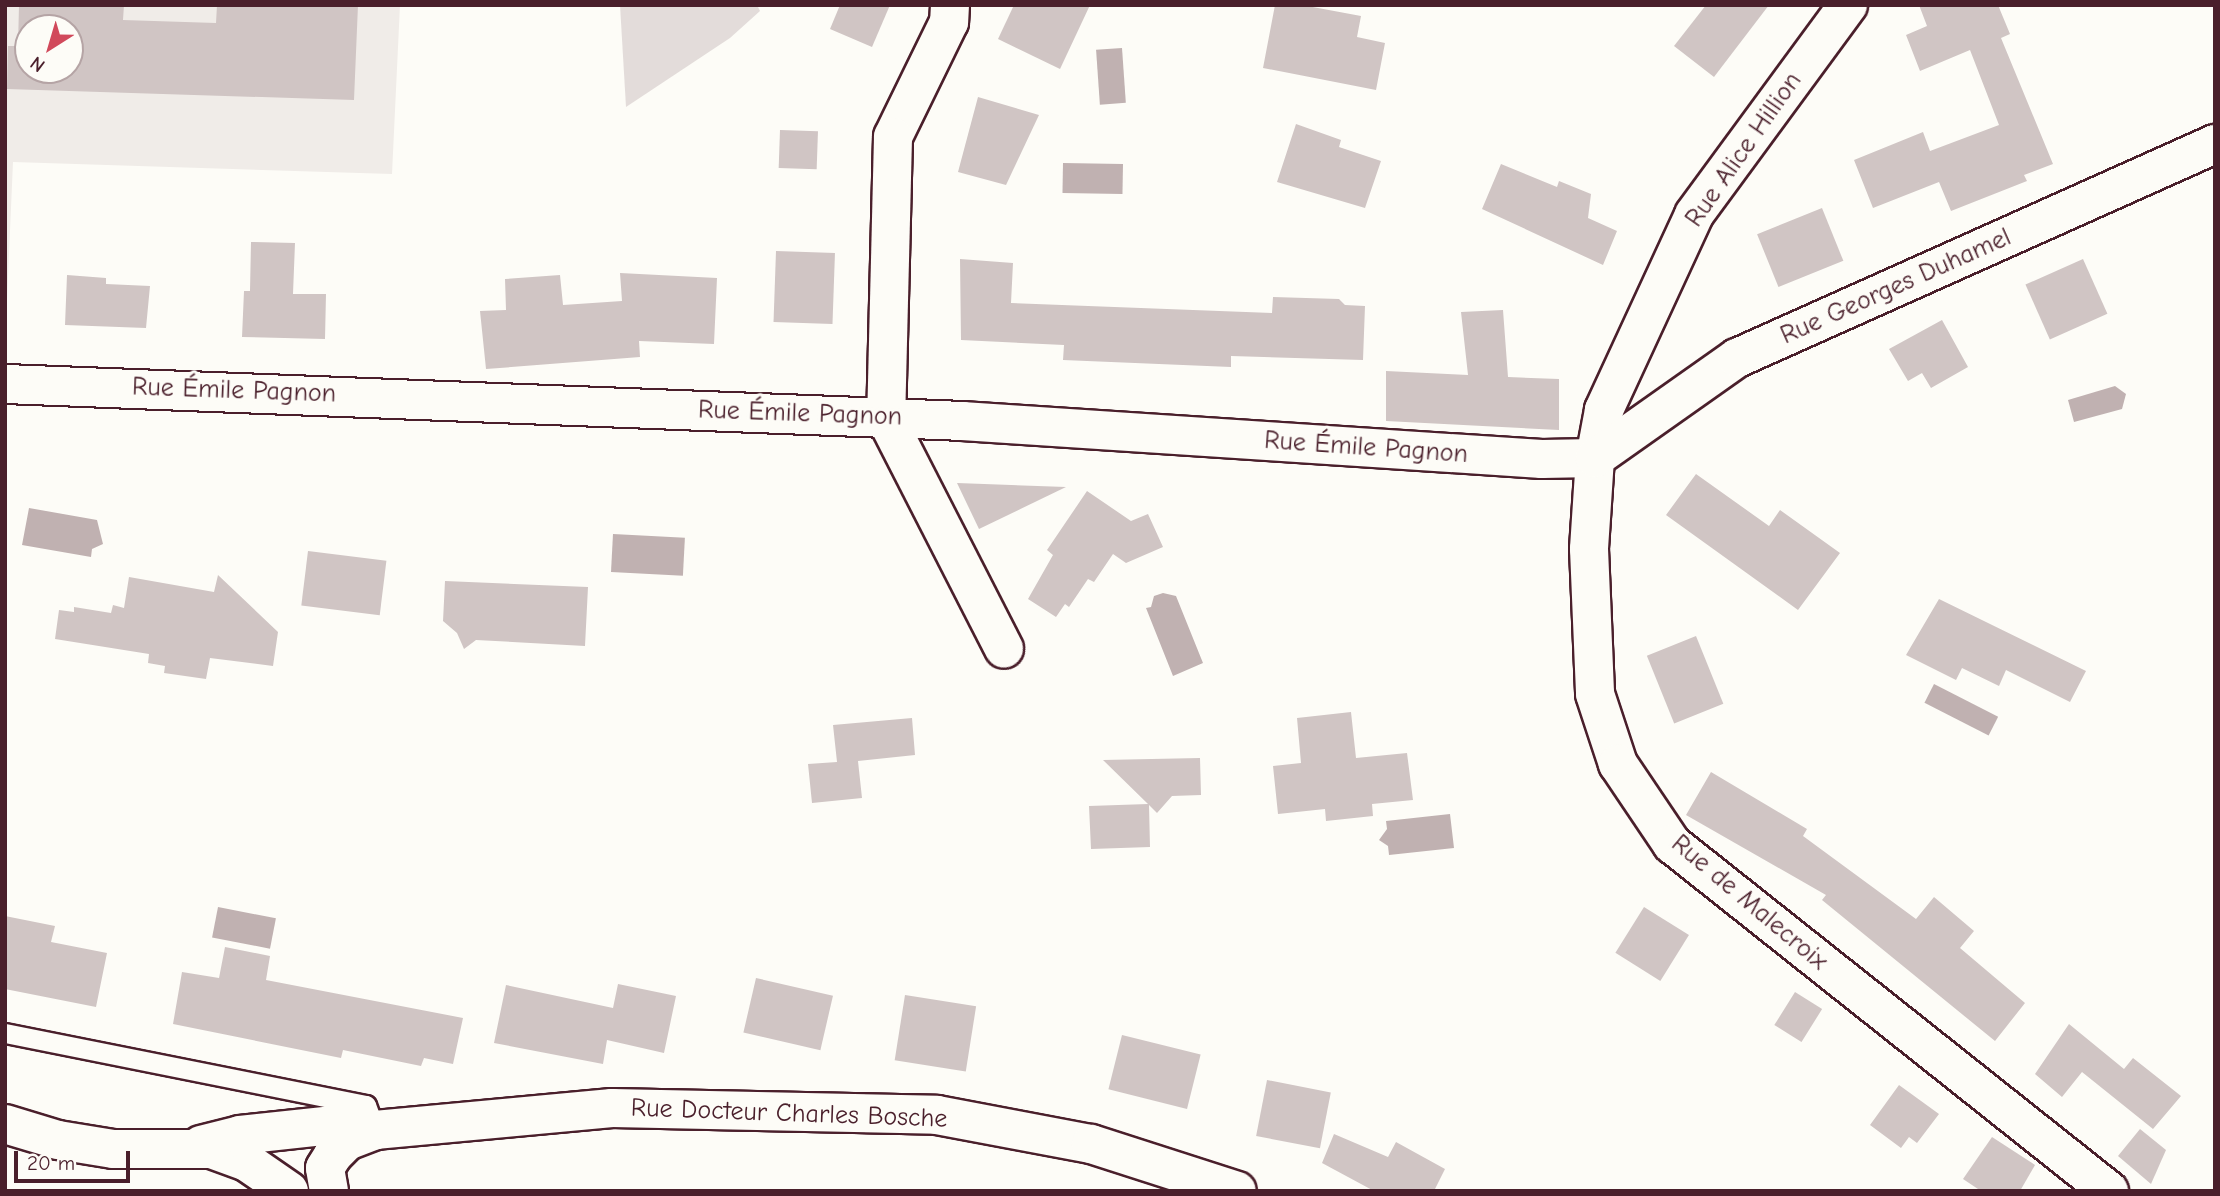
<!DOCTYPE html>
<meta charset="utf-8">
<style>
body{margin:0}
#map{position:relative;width:2220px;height:1196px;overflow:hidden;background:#fdfcf7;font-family:"Comic Neue",sans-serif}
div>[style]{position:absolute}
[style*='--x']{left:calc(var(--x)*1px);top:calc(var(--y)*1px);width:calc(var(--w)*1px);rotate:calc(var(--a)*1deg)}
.built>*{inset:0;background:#f0ece8}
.green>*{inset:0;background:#e3dcda}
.water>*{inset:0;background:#c0b1b1;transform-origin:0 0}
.building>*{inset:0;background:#d0c5c4;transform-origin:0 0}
.roads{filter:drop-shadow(2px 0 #4a1f2b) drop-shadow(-2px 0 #4a1f2b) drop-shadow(0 2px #4a1f2b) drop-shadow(0 -2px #4a1f2b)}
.lane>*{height:19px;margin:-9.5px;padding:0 9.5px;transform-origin:9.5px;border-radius:9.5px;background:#fdfcf7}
.street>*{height:38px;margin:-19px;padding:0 19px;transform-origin:19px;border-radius:19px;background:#fdfcf7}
span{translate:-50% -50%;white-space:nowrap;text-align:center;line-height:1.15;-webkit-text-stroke:6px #fdfcf7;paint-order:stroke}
.street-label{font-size:26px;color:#4a1f2b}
.frame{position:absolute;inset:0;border:7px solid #4a1f2b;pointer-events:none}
.north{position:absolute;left:14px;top:14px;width:70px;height:70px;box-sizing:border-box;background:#fdfcf7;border:2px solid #b5a4a5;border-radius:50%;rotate:217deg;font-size:19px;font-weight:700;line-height:28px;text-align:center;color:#4a1f2b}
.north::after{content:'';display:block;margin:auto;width:24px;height:32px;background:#d1495b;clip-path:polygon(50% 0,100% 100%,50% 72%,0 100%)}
.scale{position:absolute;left:14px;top:1151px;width:116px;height:32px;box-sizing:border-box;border:4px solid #4a1f2b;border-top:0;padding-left:9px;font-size:21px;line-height:24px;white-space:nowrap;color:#4a1f2b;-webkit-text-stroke:5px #fdfcf7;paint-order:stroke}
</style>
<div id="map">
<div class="built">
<div style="clip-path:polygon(evenodd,5px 5px,400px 5px,392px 174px,13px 162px,5px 346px,5px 5px,28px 28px,70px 28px,70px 70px,28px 70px,28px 28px)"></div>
</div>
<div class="green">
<div style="clip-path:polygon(620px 5px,757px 5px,760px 11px,730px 38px,626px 107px)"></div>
</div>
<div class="water">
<div style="left:1122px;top:48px;width:55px;height:26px;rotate:86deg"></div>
<div style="left:1063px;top:163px;width:60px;height:30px;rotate:1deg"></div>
<div style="clip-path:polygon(2115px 386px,2126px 394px,2122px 409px,2074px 422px,2068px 400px)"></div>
<div style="clip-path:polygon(29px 508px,97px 520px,103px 544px,92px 549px,91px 557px,22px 545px)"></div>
<div style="left:613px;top:534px;width:72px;height:38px;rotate:3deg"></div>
<div style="clip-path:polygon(1163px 593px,1176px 596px,1203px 663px,1173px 676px,1146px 608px,1151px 607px,1154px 596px)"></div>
<div style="left:1934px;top:684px;width:72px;height:21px;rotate:27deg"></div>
<div style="clip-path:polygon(1450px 814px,1454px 848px,1389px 855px,1388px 846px,1379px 840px,1387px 829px,1386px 821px)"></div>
<div style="left:218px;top:907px;width:59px;height:31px;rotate:11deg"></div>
</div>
<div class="building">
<div style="clip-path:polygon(evenodd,19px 5px,124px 5px,123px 20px,216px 23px,217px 5px,358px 5px,354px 100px,7px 89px,8px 46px,18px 46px,19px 5px,28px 28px,70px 28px,70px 70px,28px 70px,28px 28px)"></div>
<div style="clip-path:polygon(840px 5px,890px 5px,872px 47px,830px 29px)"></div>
<div style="clip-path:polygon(1014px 5px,1090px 5px,1060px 69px,998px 39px)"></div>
<div style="clip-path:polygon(1275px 5px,1302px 5px,1361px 16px,1357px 37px,1385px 43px,1376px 90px,1263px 68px)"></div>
<div style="clip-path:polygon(1706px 5px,1769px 5px,1714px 77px,1674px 46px)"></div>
<div style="clip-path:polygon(1919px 5px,1998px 5px,2010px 34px,2001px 38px,2053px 164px,2024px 175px,2027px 181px,1951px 211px,1939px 182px,1873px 208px,1854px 160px,1923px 132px,1930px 151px,1999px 125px,1970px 50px,1920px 71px,1906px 35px,1927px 26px)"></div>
<div style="clip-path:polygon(978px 97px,1039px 115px,1006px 185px,958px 172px)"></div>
<div style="clip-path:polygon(1296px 124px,1341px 140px,1339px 147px,1381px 161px,1365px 208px,1277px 182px)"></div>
<div style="left:780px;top:130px;width:38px;height:38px;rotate:2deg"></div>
<div style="clip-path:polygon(1501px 164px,1557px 187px,1559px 181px,1591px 194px,1588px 218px,1617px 231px,1603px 265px,1482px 209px)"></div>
<div style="left:1822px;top:208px;width:57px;height:70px;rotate:68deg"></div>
<div style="clip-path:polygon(251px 242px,295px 243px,293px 294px,326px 294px,325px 339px,242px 337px,244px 291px,250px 291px)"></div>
<div style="left:776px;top:251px;width:59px;height:71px;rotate:2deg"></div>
<div style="clip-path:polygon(960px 259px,1013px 263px,1011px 303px,1272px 313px,1273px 297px,1339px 299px,1345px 305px,1365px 306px,1363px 360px,1231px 356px,1231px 367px,1063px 360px,1064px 345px,961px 340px)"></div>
<div style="left:2083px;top:259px;width:60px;height:63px;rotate:66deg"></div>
<div style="clip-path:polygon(620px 273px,717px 278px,714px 344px,639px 341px,640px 357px,486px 369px,480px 311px,506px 310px,505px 279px,560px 275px,563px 305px,622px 301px)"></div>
<div style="clip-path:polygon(67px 275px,106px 278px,106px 284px,150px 286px,146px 328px,65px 325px)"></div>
<div style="clip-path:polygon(1503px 310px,1508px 377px,1559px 379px,1559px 430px,1386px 421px,1386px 371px,1468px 375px,1461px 312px)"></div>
<div style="clip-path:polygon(1942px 320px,1968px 367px,1931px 388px,1922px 373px,1908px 381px,1889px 349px)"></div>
<div style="clip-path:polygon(1696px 474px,1769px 526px,1780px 510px,1840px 553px,1798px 610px,1666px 515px)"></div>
<div style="clip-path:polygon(957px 483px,1066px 487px,979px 529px)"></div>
<div style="clip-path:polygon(1087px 491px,1131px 521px,1148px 514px,1163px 547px,1126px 563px,1113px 554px,1094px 582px,1088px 579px,1069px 607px,1065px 604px,1056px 617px,1028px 599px,1053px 555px,1047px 550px)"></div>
<div style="left:308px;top:551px;width:79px;height:55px;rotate:7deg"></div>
<div style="clip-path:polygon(218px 575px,278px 632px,273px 666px,210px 658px,206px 679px,164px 673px,165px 666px,148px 663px,149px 654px,55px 639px,59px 610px,74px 612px,74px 607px,111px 613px,113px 605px,124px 608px,129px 577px,214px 592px)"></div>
<div style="clip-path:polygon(445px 581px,588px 587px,585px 646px,476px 640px,464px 649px,457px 633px,443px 621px)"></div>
<div style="clip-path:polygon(1939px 599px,2086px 671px,2070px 702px,2006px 670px,1999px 686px,1962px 668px,1956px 680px,1906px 655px)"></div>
<div style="left:1696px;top:636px;width:73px;height:53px;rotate:68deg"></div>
<div style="clip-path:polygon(1351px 712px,1356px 758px,1407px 753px,1413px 800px,1372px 804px,1373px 816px,1326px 821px,1325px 809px,1278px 814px,1273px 766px,1301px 763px,1297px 718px)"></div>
<div style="clip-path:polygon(912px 718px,915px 755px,858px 761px,862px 798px,812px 803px,808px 764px,837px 762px,833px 725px)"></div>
<div style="clip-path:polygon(1200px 758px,1201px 795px,1172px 796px,1157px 813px,1149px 805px,1150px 847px,1091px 849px,1089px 806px,1148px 804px,1103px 760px)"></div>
<div style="clip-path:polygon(1711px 772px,1807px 829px,1803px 836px,1916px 919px,1934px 897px,1974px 931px,1960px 948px,2025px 1003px,1995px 1041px,1822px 900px,1826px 895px,1686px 815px)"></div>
<div style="left:1644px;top:907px;width:53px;height:54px;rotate:32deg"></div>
<div style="clip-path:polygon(5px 916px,55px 926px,51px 942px,107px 953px,96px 1007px,5px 989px)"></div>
<div style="clip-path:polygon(225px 947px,270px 956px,266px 980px,463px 1018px,453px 1064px,424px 1058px,421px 1066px,343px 1050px,341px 1058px,173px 1024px,182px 972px,219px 978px)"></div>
<div style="left:756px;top:978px;width:79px;height:56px;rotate:13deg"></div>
<div style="clip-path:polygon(618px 984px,676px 996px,664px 1053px,607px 1040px,603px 1064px,494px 1043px,506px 985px,613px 1008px)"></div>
<div style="left:1795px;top:992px;width:32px;height:39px;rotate:32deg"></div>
<div style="left:905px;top:995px;width:72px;height:66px;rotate:9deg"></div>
<div style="clip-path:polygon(2069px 1024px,2124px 1069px,2133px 1058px,2181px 1096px,2153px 1129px,2082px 1072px,2062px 1097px,2035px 1074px)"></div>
<div style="left:1122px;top:1035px;width:81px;height:56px;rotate:14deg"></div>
<div style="left:1267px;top:1080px;width:65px;height:57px;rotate:11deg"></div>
<div style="clip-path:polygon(1899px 1085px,1939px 1114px,1917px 1143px,1909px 1137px,1901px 1148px,1870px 1125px)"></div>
<div style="clip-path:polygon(2140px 1129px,2166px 1150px,2151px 1184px,2118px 1156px)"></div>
<div style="clip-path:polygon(1334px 1134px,1388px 1157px,1396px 1142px,1445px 1169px,1434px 1191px,1374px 1191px,1322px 1163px)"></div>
<div style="clip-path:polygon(1992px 1137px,2035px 1165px,2020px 1191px,1981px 1191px,1963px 1179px)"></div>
</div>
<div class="roads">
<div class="lane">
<div style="--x:5;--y:1033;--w:368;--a:11.3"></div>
<div style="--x:366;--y:1105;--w:27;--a:70"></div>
</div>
<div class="street">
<div style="--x:950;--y:5;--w:17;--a:93"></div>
<div style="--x:949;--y:22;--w:128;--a:116"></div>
<div style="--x:893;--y:137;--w:281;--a:91.4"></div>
<div style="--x:886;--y:418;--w:259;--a:62.9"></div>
<div style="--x:1848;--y:5;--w:260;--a:126.3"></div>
<div style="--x:1694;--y:215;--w:215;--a:114.8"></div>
<div style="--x:1604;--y:410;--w:49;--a:100.6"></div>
<div style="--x:1595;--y:458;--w:91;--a:93.8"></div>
<div style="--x:1589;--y:549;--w:145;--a:87.6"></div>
<div style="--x:1595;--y:694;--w:74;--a:71.8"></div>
<div style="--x:1618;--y:764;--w:97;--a:56"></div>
<div style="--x:1672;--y:844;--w:558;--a:38.45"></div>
<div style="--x:5;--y:384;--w:958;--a:2.21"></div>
<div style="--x:962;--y:421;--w:581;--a:3.75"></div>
<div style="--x:1542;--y:459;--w:53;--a:-1.1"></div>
<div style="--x:1595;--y:458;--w:174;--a:-35.2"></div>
<div style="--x:1737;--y:358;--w:524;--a:-24.12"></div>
<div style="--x:5;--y:1124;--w:55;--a:16.8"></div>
<div style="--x:58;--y:1140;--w:56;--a:9.3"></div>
<div style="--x:113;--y:1149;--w:98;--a:0"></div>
<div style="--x:211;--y:1149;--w:38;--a:20"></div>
<div style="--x:247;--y:1162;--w:51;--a:34.6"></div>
<div style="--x:201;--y:1145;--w:40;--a:-14.4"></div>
<div style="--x:240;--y:1135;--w:104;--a:-6.1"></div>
<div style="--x:343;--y:1124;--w:33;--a:11"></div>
<div style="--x:329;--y:1191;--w:23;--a:-100"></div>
<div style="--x:325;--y:1168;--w:15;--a:-58"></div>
<div style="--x:333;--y:1155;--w:20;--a:-45"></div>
<div style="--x:347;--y:1141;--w:30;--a:-21"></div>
<div style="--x:375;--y:1130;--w:238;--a:-5.3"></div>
<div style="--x:612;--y:1108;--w:325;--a:1.2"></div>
<div style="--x:937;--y:1115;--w:157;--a:10.7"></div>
<div style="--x:1091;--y:1144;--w:153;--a:17.8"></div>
</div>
</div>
<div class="street-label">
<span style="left:1744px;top:150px;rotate:-55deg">Rue Alice Hillion</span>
<span style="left:1896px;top:287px;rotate:-24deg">Rue Georges Duhamel</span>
<span style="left:234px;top:391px;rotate:2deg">Rue Émile Pagnon</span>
<span style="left:800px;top:414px;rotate:2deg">Rue Émile Pagnon</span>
<span style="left:1366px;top:448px;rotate:4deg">Rue Émile Pagnon</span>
<span style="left:1749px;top:903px;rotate:40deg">Rue de Malecroix</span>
<span style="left:789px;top:1114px;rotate:2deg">Rue Docteur Charles Bosche</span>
</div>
<div class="frame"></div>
<div class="north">N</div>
<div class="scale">20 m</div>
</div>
